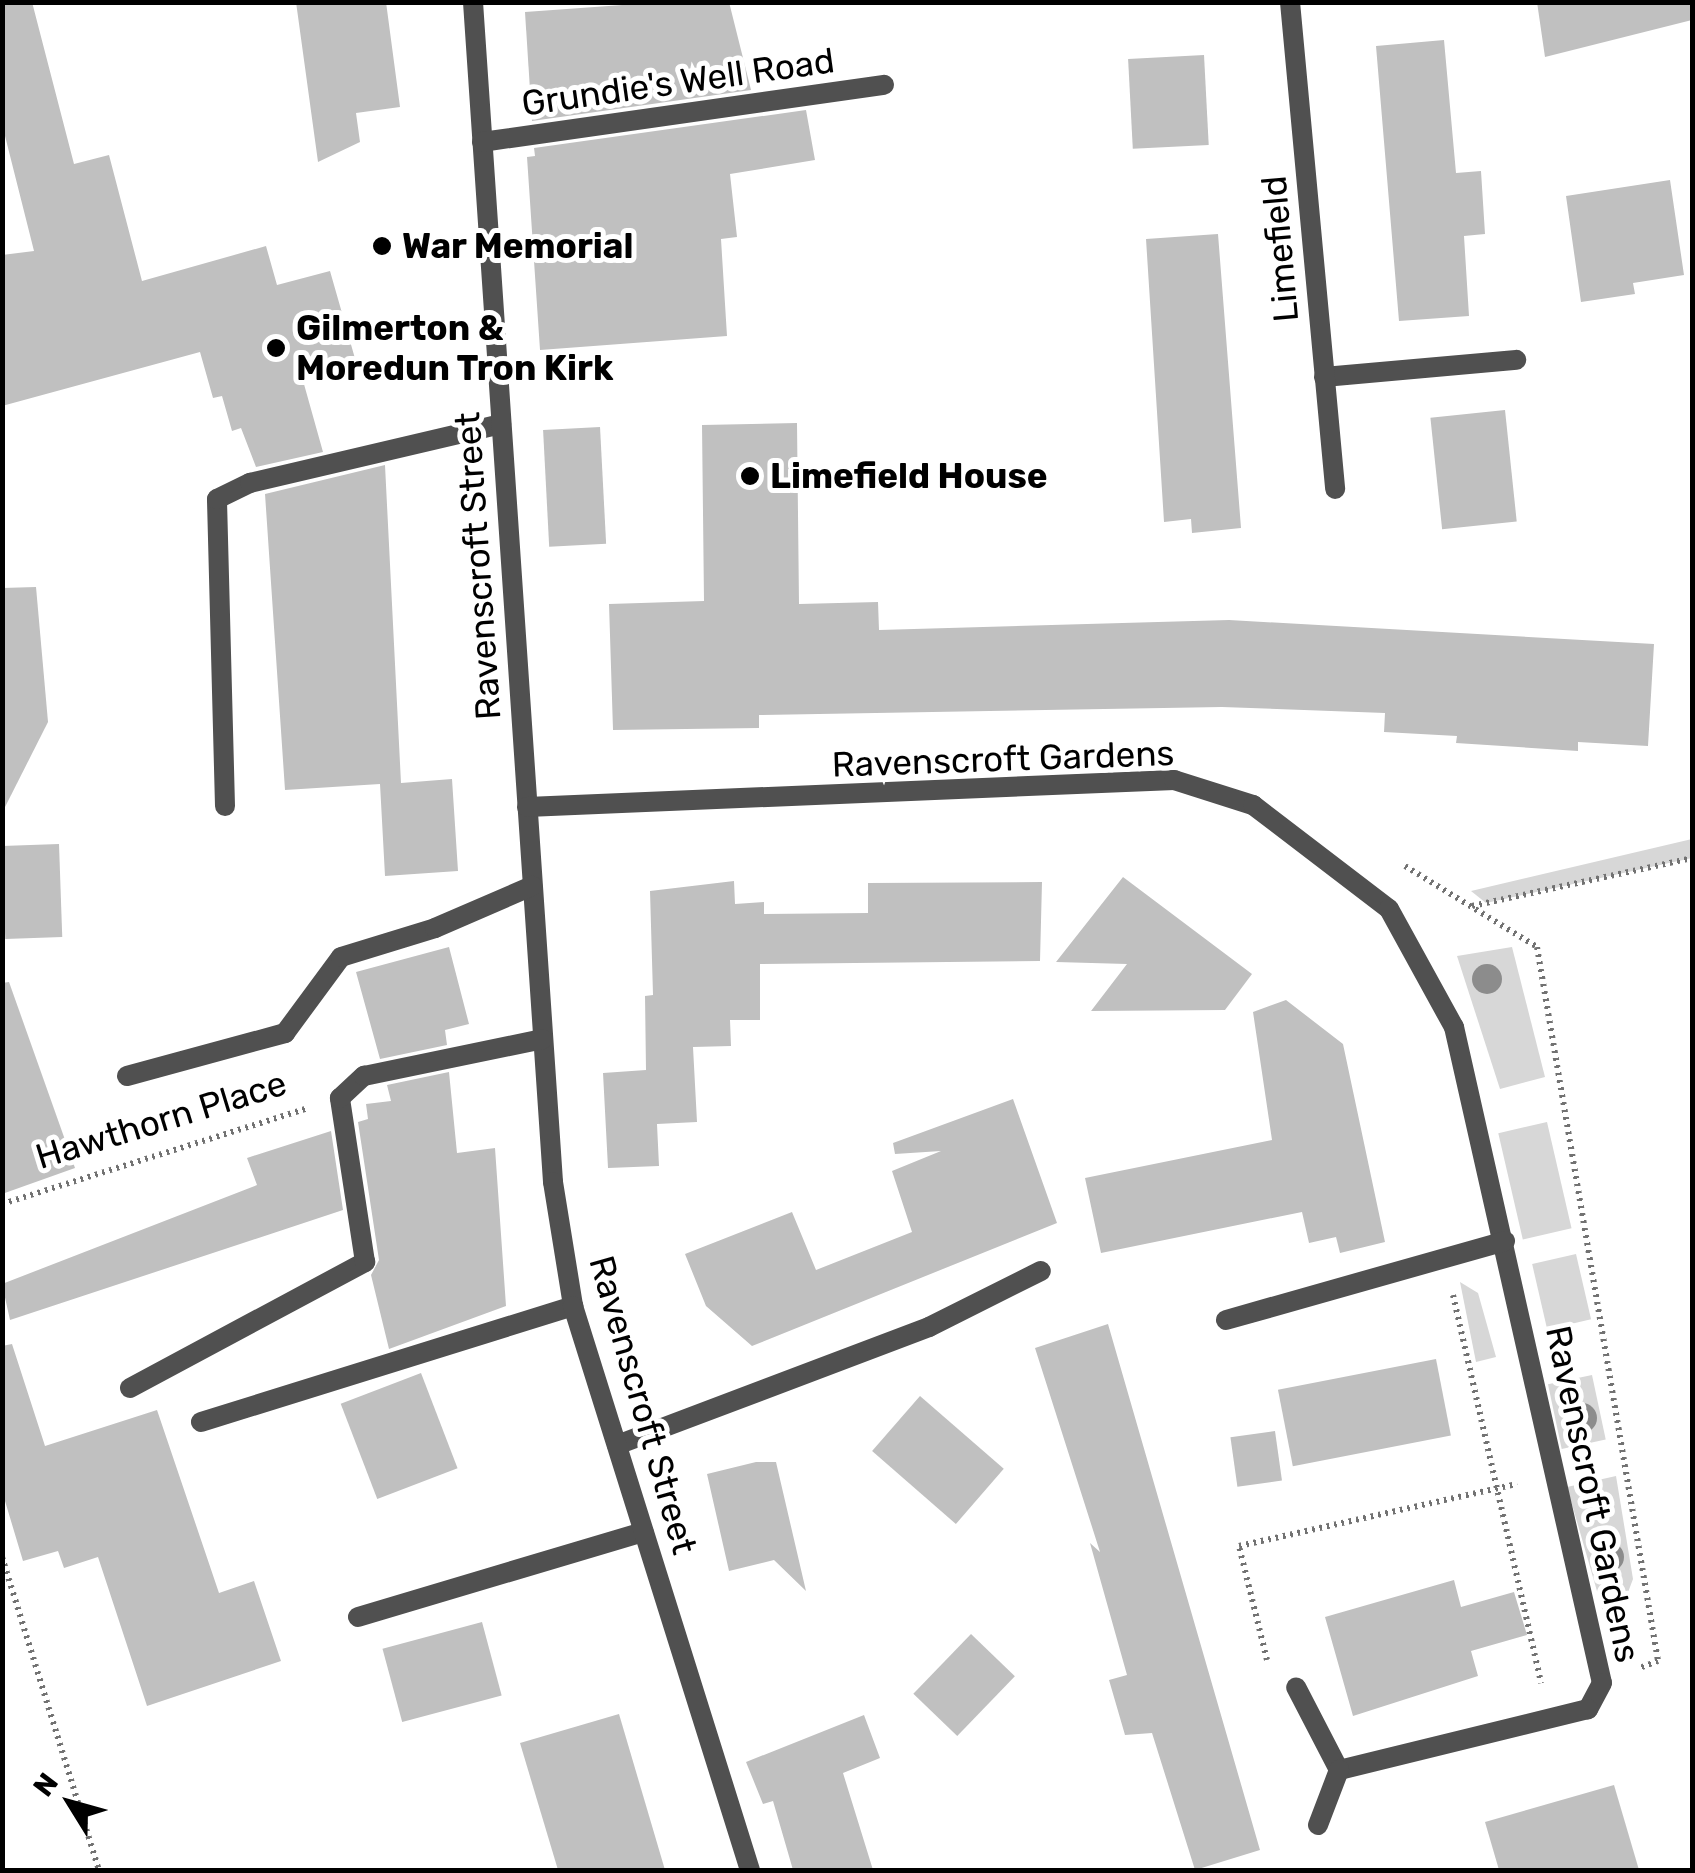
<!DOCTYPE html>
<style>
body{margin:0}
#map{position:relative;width:1695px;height:1873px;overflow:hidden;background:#fff;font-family:Rubik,sans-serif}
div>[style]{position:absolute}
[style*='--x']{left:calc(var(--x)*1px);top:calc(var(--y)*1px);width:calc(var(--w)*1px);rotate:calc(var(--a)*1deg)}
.green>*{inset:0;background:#d7d7d7;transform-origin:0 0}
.building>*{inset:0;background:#c0c0c0;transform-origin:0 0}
.path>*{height:6px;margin-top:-3px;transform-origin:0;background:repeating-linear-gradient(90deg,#727272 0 2.5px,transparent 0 7.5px)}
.lane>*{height:20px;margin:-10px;padding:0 10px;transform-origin:10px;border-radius:10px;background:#505050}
.street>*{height:20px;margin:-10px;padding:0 10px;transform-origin:10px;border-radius:10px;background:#505050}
.trees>*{width:30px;height:30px;margin:-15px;border-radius:50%;background:#8c8c8c}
.dots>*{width:28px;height:28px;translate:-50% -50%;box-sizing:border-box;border:5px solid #fff;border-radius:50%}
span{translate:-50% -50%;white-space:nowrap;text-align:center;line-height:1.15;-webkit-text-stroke:10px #fff;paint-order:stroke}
.street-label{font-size:35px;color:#000}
.poi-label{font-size:35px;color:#000;font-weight:700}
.left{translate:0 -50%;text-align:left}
.frame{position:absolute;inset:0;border:5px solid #000;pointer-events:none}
.north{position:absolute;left:20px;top:1753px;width:100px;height:100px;-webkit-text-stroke:8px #fff;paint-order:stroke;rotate:307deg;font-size:28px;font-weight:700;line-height:40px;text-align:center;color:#000}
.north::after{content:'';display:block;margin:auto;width:35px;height:45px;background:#000;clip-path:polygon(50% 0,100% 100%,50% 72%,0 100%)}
</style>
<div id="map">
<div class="green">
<div style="clip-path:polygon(1692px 839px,1692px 858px,1486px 903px,1471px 891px)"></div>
<div style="clip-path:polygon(1512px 947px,1545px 1077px,1500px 1089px,1457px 956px)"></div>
<div style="left:1547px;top:1122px;width:109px;height:50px;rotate:77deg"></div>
<div style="left:1576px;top:1254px;width:67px;height:45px;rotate:77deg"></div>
<div style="clip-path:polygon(1460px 1282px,1478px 1293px,1496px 1357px,1476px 1362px)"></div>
<div style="left:1592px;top:1375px;width:66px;height:45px;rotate:78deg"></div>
<div style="clip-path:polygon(1616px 1476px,1633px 1579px,1621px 1611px,1603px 1612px,1567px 1487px)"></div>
</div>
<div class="building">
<div style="clip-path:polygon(2px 2px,32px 2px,74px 164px,109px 155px,142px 281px,266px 246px,277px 285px,330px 271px,356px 362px,302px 377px,323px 452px,256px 467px,241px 428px,232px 431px,222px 396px,213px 398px,200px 352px,2px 406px,2px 255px,34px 251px,2px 124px)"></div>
<div style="clip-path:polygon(296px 2px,386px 2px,400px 107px,356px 113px,360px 142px,318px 162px)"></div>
<div style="clip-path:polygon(664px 2px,729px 2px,751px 90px,532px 121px,525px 12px)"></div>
<div style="clip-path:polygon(1537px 2px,1692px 2px,1692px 20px,1545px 57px)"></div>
<div style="clip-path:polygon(1444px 40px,1456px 173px,1481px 171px,1485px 234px,1464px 236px,1469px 316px,1399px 321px,1376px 46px)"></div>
<div style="left:1204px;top:55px;width:90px;height:76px;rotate:87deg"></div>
<div style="clip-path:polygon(806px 110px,815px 160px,730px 174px,737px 237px,721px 239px,727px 336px,540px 350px,527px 157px,535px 156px,534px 148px)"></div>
<div style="clip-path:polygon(1670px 180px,1684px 275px,1633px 283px,1635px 294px,1581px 302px,1566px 196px)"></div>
<div style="clip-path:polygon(1218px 234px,1241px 528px,1192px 533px,1191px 519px,1164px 522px,1146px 239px)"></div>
<div style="left:1505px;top:410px;width:112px;height:75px;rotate:84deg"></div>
<div style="clip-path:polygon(797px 423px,799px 604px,878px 602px,879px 630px,1229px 620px,1654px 644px,1648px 746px,1578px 742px,1578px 751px,1456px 743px,1457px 736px,1384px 732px,1385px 713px,1222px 707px,759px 715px,759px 728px,613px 730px,609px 604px,704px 601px,702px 425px)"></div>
<div style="left:600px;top:427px;width:117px;height:57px;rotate:87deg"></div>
<div style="clip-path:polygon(385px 465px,401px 783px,452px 779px,458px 871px,385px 876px,380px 784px,285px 790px,265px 494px)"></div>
<div style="clip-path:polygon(36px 587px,48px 722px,2px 813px,2px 588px)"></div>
<div style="left:59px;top:844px;width:93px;height:57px;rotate:88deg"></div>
<div style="clip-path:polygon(1123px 877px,1252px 974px,1225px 1010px,1091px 1011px,1127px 964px,1056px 962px)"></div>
<div style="clip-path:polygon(734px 881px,735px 904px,764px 902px,764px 914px,868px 913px,868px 883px,1042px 882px,1040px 961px,760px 964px,760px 1020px,730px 1020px,731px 1046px,693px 1047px,697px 1122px,657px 1124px,659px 1166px,608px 1168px,603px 1073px,646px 1070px,645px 996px,653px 995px,650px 891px)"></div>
<div style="clip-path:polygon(449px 947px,469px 1024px,445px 1030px,447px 1045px,380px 1059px,356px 972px)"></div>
<div style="clip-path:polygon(9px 982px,75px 1168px,2px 1194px,2px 983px)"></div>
<div style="clip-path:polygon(1286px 1000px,1343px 1044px,1385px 1242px,1340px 1253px,1336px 1237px,1309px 1243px,1302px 1212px,1101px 1253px,1085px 1178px,1272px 1140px,1253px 1012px)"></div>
<div style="clip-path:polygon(449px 1072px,457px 1153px,495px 1148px,506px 1306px,389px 1349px,371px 1275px,379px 1260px,358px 1122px,368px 1119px,366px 1104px,391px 1101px,387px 1085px)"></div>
<div style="clip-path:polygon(1013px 1099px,1057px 1223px,752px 1346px,706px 1306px,685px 1254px,792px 1212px,816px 1270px,912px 1232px,892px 1171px,941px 1151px,895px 1154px,893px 1143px)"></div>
<div style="clip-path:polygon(331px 1131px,343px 1210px,10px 1320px,2px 1284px,257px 1185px,247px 1158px)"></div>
<div style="clip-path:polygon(1108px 1324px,1260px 1850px,1195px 1870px,1152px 1733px,1125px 1735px,1109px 1680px,1127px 1675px,1090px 1543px,1100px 1552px,1035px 1348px)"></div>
<div style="clip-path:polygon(12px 1344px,45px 1446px,157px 1410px,219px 1593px,254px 1581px,281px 1661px,147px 1706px,98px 1557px,64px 1568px,58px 1551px,23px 1561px,2px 1491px,2px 1346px)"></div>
<div style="left:1436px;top:1359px;width:78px;height:161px;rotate:79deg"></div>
<div style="left:421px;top:1373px;width:102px;height:86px;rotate:69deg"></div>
<div style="left:920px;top:1396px;width:111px;height:73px;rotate:41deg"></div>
<div style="left:1275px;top:1431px;width:50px;height:45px;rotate:82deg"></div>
<div style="clip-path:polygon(756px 1462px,776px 1462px,806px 1591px,774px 1560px,729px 1571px,707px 1474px)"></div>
<div style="clip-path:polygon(1454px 1580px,1461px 1607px,1514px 1592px,1527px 1635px,1471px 1651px,1478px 1676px,1353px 1716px,1325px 1617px)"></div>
<div style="left:482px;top:1622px;width:76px;height:103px;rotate:75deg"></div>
<div style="left:971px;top:1634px;width:61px;height:83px;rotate:44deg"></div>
<div style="clip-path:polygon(619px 1714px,665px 1870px,558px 1870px,520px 1743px)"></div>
<div style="clip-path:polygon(864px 1715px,880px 1758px,843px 1773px,873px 1870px,793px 1870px,773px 1801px,763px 1804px,746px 1762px)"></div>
<div style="clip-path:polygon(1614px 1785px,1639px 1870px,1499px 1870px,1485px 1822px)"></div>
</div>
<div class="path">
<div style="--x:1405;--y:866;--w:155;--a:31.5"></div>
<div style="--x:1537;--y:947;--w:724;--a:80.38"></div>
<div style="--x:1658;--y:1661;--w:19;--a:159"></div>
<div style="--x:1472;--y:906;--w:225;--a:-12.3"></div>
<div style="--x:2;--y:1204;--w:318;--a:-17.4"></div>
<div style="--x:1453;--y:1295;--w:398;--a:77.2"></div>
<div style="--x:2;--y:1557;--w:328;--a:72.8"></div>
<div style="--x:1267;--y:1660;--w:117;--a:-103.8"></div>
<div style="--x:1239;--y:1546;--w:285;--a:-12.6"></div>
</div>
<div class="lane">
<div style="--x:1324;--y:377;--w:193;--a:-5.1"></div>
<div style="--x:225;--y:806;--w:307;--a:-91.5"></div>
<div style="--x:217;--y:499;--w:37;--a:-26"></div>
<div style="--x:250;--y:483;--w:258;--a:-13.2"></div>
<div style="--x:201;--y:1422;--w:390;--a:-17.3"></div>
<div style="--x:617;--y:1445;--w:334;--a:-20.7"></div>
<div style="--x:929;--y:1327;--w:125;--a:-26.6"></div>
<div style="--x:358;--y:1617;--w:298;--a:-16.6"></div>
</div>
<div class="street">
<div style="--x:473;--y:2;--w:1183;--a:86.12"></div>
<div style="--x:553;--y:1182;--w:126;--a:80.8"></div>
<div style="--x:573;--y:1306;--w:591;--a:72.58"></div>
<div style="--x:1290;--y:2;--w:489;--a:84.7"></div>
<div style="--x:482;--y:142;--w:406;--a:-8.1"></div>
<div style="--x:527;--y:807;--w:648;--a:-2.39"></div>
<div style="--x:1174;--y:780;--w:83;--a:17.6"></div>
<div style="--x:1253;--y:805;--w:171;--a:37.4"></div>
<div style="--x:1389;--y:909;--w:135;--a:61.2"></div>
<div style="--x:1454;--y:1027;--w:672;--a:77.29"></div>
<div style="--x:1602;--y:1683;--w:30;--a:118"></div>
<div style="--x:1588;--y:1709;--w:256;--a:166.2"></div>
<div style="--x:1339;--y:1770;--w:93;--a:-117.4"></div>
<div style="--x:127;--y:1076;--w:164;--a:-15.2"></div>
<div style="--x:285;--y:1033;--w:94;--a:-53.6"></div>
<div style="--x:341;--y:957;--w:98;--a:-17.1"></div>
<div style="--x:435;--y:928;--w:106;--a:-23.4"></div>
<div style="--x:1226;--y:1320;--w:290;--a:-15.8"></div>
<div style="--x:130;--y:1388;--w:267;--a:-28.2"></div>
<div style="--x:365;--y:1262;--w:166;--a:-98.7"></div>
<div style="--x:340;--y:1098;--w:33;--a:-43"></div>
<div style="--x:364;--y:1076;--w:182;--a:-11.7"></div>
<div style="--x:1318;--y:1825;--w:59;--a:-69.1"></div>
</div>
<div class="trees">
<div style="left:1487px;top:979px"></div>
<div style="left:1582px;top:1418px"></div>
<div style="left:1609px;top:1557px"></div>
</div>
<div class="dots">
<div style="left:382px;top:246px;background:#000"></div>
<div style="left:276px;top:348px;background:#000"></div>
<div style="left:750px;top:476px;background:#000"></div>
</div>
<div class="street-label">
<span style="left:678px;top:82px;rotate:-8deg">Grundie's Well Road</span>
<span style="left:1280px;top:249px;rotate:-95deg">Limefield</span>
<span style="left:478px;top:566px;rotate:-94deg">Ravenscroft Street</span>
<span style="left:1003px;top:759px;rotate:-2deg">Ravenscroft Gardens</span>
<span style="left:161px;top:1120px;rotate:-17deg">Hawthorn Place</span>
<span style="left:643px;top:1405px;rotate:74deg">Ravenscroft Street</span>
<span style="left:1593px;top:1494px;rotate:78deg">Ravenscroft Gardens</span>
</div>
<div class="poi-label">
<span class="left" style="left:402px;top:246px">War Memorial</span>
<span class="left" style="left:296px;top:348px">Gilmerton &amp;<br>Moredun Tron Kirk</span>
<span class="left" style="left:770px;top:476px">Limefield House</span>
</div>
<div class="frame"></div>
<div class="north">N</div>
</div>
